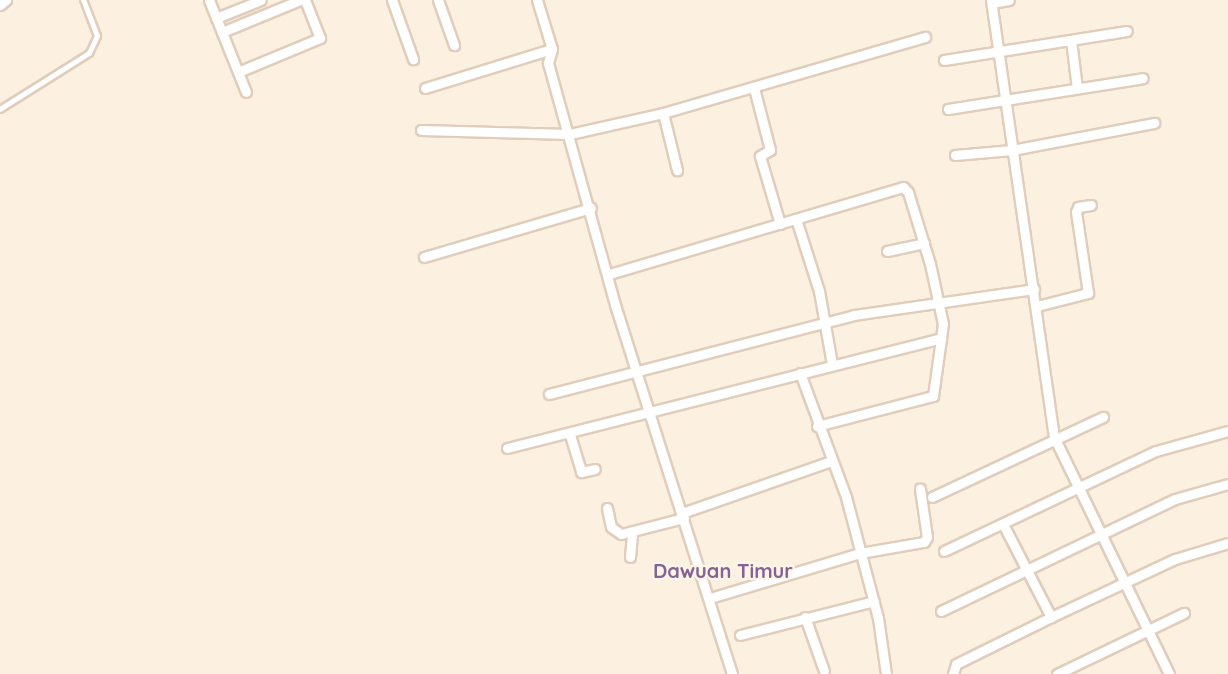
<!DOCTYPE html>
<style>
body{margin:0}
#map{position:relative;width:1228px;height:674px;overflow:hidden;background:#fcf1e0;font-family:Quicksand,sans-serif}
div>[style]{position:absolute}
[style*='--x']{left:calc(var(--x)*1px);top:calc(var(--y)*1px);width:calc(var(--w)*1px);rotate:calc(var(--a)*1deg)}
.roads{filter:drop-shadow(2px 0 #e0cdbc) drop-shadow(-2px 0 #e0cdbc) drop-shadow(0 2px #e0cdbc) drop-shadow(0 -2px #e0cdbc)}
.lane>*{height:4.5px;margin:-2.25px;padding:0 2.25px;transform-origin:2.25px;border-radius:2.25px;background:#fff}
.street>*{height:9px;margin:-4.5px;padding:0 4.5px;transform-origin:4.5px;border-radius:4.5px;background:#fff}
span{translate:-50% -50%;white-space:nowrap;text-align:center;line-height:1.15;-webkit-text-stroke:5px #fff5e7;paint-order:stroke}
.quarter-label{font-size:20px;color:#856397;font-weight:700}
</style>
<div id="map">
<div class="roads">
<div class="lane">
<div style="--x:0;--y:109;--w:105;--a:-32.2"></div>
<div style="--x:89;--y:53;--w:19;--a:-65"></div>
<div style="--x:97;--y:36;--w:39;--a:-111"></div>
</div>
<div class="street">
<div style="--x:209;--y:0;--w:99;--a:68.1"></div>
<div style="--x:392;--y:0;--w:63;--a:70.4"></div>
<div style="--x:438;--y:0;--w:48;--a:70.4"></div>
<div style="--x:537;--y:0;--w:51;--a:73"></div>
<div style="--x:552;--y:49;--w:15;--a:106"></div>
<div style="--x:548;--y:63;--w:254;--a:74.5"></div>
<div style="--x:616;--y:308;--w:384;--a:72.4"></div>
<div style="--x:991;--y:0;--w:442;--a:81.8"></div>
<div style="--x:1054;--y:437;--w:263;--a:64.1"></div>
<div style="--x:992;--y:3;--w:17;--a:-10"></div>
<div style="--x:0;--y:5;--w:8;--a:-40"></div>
<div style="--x:216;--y:18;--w:48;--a:-21.8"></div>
<div style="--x:222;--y:32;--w:84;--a:-22.3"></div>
<div style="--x:1071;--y:40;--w:48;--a:82.9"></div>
<div style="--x:944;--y:60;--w:185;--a:-9"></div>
<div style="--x:238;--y:72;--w:89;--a:-22.5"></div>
<div style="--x:320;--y:38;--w:41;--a:-111.5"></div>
<div style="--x:425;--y:88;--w:133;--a:-17.1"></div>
<div style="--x:754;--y:88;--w:64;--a:75.5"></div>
<div style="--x:770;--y:150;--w:12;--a:149"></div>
<div style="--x:760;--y:156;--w:71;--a:73.6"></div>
<div style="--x:948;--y:109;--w:197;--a:-9"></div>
<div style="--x:663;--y:113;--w:59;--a:76.2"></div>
<div style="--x:421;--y:130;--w:149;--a:1.5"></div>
<div style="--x:570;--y:134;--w:95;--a:-12.7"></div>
<div style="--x:663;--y:113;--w:273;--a:-16.2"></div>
<div style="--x:955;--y:155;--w:57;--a:-5"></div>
<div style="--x:1012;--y:150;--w:145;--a:-10.8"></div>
<div style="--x:796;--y:219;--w:76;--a:72.3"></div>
<div style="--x:819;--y:291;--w:74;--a:79.9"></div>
<div style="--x:887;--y:251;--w:38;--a:-12"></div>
<div style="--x:424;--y:257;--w:174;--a:-16.4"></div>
<div style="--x:1037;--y:306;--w:53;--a:-14.3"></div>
<div style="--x:1088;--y:293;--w:82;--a:-98.4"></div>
<div style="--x:1076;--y:212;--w:5;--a:-68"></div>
<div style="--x:1078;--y:207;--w:13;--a:-9"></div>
<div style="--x:800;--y:373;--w:132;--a:69.6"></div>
<div style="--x:846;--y:497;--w:125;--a:75.2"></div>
<div style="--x:878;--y:618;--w:57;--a:81.9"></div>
<div style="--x:549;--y:394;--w:315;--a:-14.5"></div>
<div style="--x:854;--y:315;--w:182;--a:-8.2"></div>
<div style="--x:817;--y:426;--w:120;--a:-14.5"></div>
<div style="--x:933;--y:396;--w:59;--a:-82.1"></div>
<div style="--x:570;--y:435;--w:39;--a:73"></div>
<div style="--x:581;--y:472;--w:14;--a:-12"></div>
<div style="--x:507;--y:448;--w:448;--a:-14.2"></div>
<div style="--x:941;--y:338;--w:14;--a:-82"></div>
<div style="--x:943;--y:324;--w:61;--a:-102.2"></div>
<div style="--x:930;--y:264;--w:75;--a:-107"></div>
<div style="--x:908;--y:192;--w:7;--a:-135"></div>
<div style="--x:903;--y:187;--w:307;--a:163.5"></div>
<div style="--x:932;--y:497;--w:189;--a:-25.1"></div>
<div style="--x:607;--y:508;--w:19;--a:78"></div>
<div style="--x:611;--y:527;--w:12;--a:35"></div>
<div style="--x:621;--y:534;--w:65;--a:-14.3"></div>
<div style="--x:682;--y:513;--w:158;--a:-19.2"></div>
<div style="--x:1003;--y:524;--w:105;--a:62.7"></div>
<div style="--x:944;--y:551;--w:234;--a:-25.3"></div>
<div style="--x:1156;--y:451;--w:75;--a:-15.5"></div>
<div style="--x:630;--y:557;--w:25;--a:-85"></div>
<div style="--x:710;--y:598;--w:157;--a:-16.7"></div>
<div style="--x:860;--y:553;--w:65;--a:-9.8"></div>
<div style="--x:924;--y:542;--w:6;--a:-59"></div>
<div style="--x:927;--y:537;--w:49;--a:-98.3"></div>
<div style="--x:941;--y:611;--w:259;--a:-25.6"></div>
<div style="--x:1175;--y:499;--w:55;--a:-15.8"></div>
<div style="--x:805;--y:617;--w:57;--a:70.6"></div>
<div style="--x:740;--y:635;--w:138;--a:-14.2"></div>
<div style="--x:953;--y:674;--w:10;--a:-73"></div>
<div style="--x:956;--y:664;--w:106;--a:-26.3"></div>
<div style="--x:1051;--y:617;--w:137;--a:-25.1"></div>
<div style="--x:1175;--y:559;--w:55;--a:-16.8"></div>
<div style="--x:1057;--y:674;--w:141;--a:-25.7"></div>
</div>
</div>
<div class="quarter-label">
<span style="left:723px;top:570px">Dawuan Timur</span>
</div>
</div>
